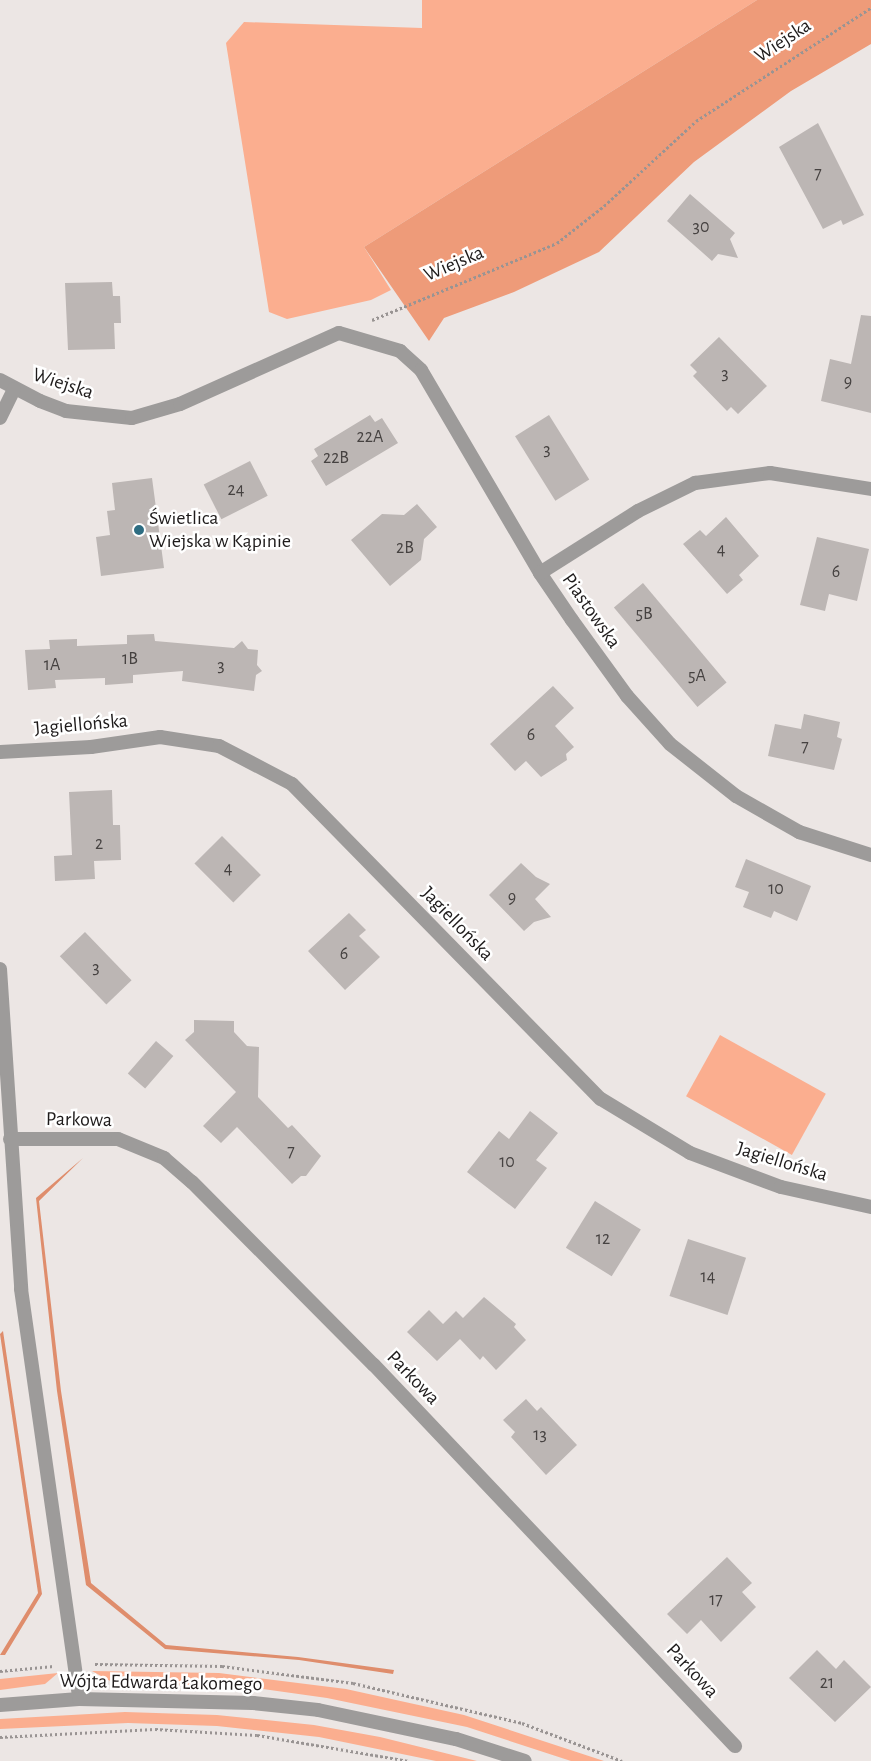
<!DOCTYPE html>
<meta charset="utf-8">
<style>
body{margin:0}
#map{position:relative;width:871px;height:1761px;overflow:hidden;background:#ece6e4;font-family:"Alegreya Sans",sans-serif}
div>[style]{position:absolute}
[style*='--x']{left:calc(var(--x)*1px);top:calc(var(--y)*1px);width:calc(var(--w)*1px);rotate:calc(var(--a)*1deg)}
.green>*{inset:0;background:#fbae8f;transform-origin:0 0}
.forest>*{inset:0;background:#ee9b79}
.water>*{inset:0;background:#df8d6c}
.building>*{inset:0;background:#bcb6b4;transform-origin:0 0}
.path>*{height:3px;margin-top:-1.5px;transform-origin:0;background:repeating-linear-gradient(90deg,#999493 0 2.5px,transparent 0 5px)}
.minor>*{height:14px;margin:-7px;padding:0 7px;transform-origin:7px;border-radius:7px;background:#9d9b9a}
.tertiary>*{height:14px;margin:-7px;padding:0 7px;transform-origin:7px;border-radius:7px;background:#9d9b9a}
.dots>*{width:14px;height:14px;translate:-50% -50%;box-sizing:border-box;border:2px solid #fff;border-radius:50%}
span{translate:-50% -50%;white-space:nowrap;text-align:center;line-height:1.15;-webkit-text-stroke:5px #fff;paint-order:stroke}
.number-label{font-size:18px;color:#464241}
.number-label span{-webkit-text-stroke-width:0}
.street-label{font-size:20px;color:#1e1b1b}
.poi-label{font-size:20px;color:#1e1b1b}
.left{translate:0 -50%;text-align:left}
</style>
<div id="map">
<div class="green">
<div style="clip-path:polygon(422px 0,757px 0,364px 247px,391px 290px,371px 300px,287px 319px,269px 312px,226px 43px,244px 22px,422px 28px)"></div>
<div style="left:720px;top:1035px;width:121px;height:70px;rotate:29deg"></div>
<div style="clip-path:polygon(92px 1671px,219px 1673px,346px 1689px,464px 1715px,604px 1761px,571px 1761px,467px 1727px,327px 1698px,248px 1687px,112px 1682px)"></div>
<div style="clip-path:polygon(58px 1673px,45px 1684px,0 1690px,0 1679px)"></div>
<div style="clip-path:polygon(125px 1712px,217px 1715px,314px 1725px,380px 1737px,477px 1761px,436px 1761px,319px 1737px,217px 1726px,128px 1723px,0 1729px,0 1719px)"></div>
</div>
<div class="forest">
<div style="clip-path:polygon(757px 0,871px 0,871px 44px,791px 91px,694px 162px,599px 252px,514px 292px,444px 318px,429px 341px,364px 247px)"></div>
</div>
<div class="water">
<div style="clip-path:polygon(83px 1158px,39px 1201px,61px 1391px,91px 1583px,166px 1645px,298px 1657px,394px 1670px,393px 1674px,299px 1660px,165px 1649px,86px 1585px,57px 1391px,36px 1198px)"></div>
<div style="clip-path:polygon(3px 1331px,42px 1594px,5px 1655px,0 1655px,38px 1593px,0 1334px)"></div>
</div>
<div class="building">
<div style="clip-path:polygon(818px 123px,864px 215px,843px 225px,841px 220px,823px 229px,779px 147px)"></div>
<div style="clip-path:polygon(690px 194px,735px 233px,730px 239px,738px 258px,718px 254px,712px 261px,667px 221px)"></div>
<div style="clip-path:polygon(112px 282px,113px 296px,120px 296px,121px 323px,114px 323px,115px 349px,68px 350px,65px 283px)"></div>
<div style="clip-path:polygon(861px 315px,871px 316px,871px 413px,821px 401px,830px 359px,851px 364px)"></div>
<div style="clip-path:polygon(719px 337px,767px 386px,738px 414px,731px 407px,727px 411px,693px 376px,697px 372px,690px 365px)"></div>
<div style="clip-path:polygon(370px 415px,375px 422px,382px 418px,398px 443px,326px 486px,311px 461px,318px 456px,314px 449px)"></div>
<div style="left:549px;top:415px;width:76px;height:40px;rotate:58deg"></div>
<div style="left:250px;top:461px;width:39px;height:52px;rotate:63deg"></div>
<div style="clip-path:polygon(152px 478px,164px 568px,101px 576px,96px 537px,110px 535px,107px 511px,115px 510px,112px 483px)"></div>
<div style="clip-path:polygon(417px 504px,437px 527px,424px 539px,421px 560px,390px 586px,351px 540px,382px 514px,404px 515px)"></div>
<div style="clip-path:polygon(726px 517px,759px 556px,739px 575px,743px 580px,727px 594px,683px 544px,700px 530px,706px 536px)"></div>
<div style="clip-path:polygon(817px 537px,869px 549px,857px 601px,829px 594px,825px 611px,800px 605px)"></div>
<div style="left:643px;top:583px;width:130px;height:38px;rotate:50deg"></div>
<div style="clip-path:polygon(154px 634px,155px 641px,234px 648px,242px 641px,248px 649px,258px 650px,257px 665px,262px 671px,256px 675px,254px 691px,182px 681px,183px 671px,133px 675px,133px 683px,105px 685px,105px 678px,55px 680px,56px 688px,28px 690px,25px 650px,50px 649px,49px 640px,77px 639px,77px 646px,127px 644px,127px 635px)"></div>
<div style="clip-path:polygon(553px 686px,574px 708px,555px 726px,574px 747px,566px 754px,567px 760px,541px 777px,526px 761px,515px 771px,490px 744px)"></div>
<div style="clip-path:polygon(804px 714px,840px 722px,837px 737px,842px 739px,834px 770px,768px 756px,775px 724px,801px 729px)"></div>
<div style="clip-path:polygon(112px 790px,113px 825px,120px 825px,121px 860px,94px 861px,95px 879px,55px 881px,54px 856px,72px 855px,69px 792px)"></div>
<div style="left:222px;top:836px;width:55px;height:39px;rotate:45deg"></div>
<div style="clip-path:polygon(746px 859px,811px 886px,797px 921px,774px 911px,771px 918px,743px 907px,749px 892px,735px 887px)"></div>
<div style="clip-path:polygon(521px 863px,536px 877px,550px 884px,535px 899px,551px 917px,534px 922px,524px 931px,489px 895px)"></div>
<div style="clip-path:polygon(349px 913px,366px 930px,359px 936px,380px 957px,345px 990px,308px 951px)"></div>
<div style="left:85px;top:932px;width:67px;height:35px;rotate:46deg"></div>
<div style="clip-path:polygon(194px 1020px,234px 1021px,234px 1032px,247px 1046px,259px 1047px,258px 1097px,288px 1128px,292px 1125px,321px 1156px,306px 1176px,301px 1176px,292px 1184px,237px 1127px,221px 1143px,203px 1126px,236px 1092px,185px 1040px,194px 1032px)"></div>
<div style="left:156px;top:1041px;width:23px;height:43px;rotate:41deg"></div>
<div style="clip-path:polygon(530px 1111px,558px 1133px,536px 1160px,547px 1168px,515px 1209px,467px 1172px,499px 1131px,509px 1139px)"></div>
<div style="left:595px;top:1201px;width:54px;height:55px;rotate:32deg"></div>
<div style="left:688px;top:1239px;width:61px;height:60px;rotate:18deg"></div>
<div style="clip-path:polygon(484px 1297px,516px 1324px,514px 1327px,526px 1340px,496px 1370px,483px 1356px,480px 1360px,460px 1339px,437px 1361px,407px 1332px,429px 1310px,443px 1324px,456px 1311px,463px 1318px)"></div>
<div style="clip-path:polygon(526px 1399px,537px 1411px,541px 1407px,577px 1445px,546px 1475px,511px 1437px,515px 1432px,503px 1420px)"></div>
<div style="clip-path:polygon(727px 1557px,752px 1583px,742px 1592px,756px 1607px,721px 1642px,701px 1620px,687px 1634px,667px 1614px)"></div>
<div style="clip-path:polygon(817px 1650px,836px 1669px,844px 1660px,871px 1687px,835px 1722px,789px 1678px)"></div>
</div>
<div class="path">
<div style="--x:372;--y:320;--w:200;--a:-22.6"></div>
<div style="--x:557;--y:243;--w:60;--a:-38.2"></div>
<div style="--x:604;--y:206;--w:125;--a:-42.7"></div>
<div style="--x:696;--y:121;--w:208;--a:-32.9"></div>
<div style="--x:95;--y:1664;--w:127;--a:0.9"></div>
<div style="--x:222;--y:1666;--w:132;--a:7.4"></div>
<div style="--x:353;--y:1683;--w:174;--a:13.3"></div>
<div style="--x:522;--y:1723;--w:107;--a:20.8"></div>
<div style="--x:0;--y:1671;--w:54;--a:-5.3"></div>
<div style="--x:0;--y:1737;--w:155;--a:-3"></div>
<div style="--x:155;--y:1729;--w:102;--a:3.4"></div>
<div style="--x:257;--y:1735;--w:154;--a:9.7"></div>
</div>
<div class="minor">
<div style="--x:0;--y:380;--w:45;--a:27.7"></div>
<div style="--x:40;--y:401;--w:28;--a:21"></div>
<div style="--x:66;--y:411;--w:66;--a:6.1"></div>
<div style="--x:132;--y:418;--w:50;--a:-16.3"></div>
<div style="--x:180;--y:404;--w:174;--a:-24.1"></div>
<div style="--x:339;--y:333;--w:64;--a:16.4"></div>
<div style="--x:400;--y:351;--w:28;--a:42"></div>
<div style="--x:421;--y:370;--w:235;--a:59.6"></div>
<div style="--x:540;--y:573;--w:57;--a:55.8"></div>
<div style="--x:572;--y:620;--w:94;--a:54.1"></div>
<div style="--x:627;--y:696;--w:64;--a:48.1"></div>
<div style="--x:670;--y:744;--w:84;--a:38.2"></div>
<div style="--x:736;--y:796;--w:73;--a:29.7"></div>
<div style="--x:799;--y:832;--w:76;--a:17.7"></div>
<div style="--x:0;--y:418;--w:32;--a:-64"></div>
<div style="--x:540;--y:573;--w:116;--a:-32.3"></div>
<div style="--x:638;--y:511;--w:64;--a:-26.2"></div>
<div style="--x:695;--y:483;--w:76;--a:-7.6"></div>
<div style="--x:770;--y:473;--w:102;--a:9"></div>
<div style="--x:0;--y:752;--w:91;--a:-3.1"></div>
<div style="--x:91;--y:747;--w:70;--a:-8.2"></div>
<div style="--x:160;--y:737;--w:60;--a:8.7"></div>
<div style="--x:219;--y:746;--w:82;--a:27.5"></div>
<div style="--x:292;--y:784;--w:441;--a:45.6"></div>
<div style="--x:601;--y:1099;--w:104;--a:31.2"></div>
<div style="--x:690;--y:1153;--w:97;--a:20.5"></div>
<div style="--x:781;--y:1187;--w:92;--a:12.5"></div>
<div style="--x:0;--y:969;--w:321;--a:86.2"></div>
<div style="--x:21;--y:1289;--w:414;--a:81.9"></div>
<div style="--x:10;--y:1139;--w:108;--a:0"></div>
<div style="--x:118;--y:1139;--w:50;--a:22.4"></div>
<div style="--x:164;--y:1158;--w:37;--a:41"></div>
<div style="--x:192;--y:1182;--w:258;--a:45.2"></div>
<div style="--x:374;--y:1365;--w:525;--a:46.54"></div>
</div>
<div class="tertiary">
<div style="--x:0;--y:1705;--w:79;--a:-4.3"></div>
<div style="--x:79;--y:1699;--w:174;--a:1.3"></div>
<div style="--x:253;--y:1703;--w:65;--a:6.1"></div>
<div style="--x:318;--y:1710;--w:141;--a:11.9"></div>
<div style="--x:456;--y:1739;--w:72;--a:17.7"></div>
</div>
<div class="dots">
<div style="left:139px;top:530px;background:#2e6d82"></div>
</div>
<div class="number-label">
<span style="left:818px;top:174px">7</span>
<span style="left:701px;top:227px">30</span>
<span style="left:725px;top:374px">3</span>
<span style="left:848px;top:382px">9</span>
<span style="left:370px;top:437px">22A</span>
<span style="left:547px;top:450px">3</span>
<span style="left:336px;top:458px">22B</span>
<span style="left:236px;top:490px">24</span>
<span style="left:405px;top:548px">2B</span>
<span style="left:721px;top:550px">4</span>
<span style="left:836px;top:572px">6</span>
<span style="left:644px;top:614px">5B</span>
<span style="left:130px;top:659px">1B</span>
<span style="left:52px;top:665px">1A</span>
<span style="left:221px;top:666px">3</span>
<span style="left:697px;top:676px">5A</span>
<span style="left:531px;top:735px">6</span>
<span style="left:805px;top:747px">7</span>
<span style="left:99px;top:844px">2</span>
<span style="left:228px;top:869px">4</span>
<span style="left:776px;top:889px">10</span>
<span style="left:512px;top:898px">9</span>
<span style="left:344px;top:954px">6</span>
<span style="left:96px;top:968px">3</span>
<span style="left:291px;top:1152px">7</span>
<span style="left:507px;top:1162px">10</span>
<span style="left:603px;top:1239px">12</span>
<span style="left:708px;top:1277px">14</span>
<span style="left:540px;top:1435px">13</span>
<span style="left:716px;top:1600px">17</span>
<span style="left:827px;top:1683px">21</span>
</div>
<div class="street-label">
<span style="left:783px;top:41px;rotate:-33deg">Wiejska</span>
<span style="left:454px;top:264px;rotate:-23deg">Wiejska</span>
<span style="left:63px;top:384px;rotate:18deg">Wiejska</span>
<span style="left:591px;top:611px;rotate:55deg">Piastowska</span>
<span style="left:81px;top:725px;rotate:-5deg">Jagiellońska</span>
<span style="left:457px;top:924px;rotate:46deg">Jagiellońska</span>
<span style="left:79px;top:1120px;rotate:1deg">Parkowa</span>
<span style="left:782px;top:1162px;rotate:17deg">Jagiellońska</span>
<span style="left:413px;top:1378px;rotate:46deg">Parkowa</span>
<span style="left:692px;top:1671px;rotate:47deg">Parkowa</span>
<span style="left:161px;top:1683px;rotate:1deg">Wójta Edwarda Łakomego</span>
</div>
<div class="poi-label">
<span class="left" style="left:149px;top:530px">Świetlica<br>Wiejska w Kąpinie</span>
</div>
</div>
